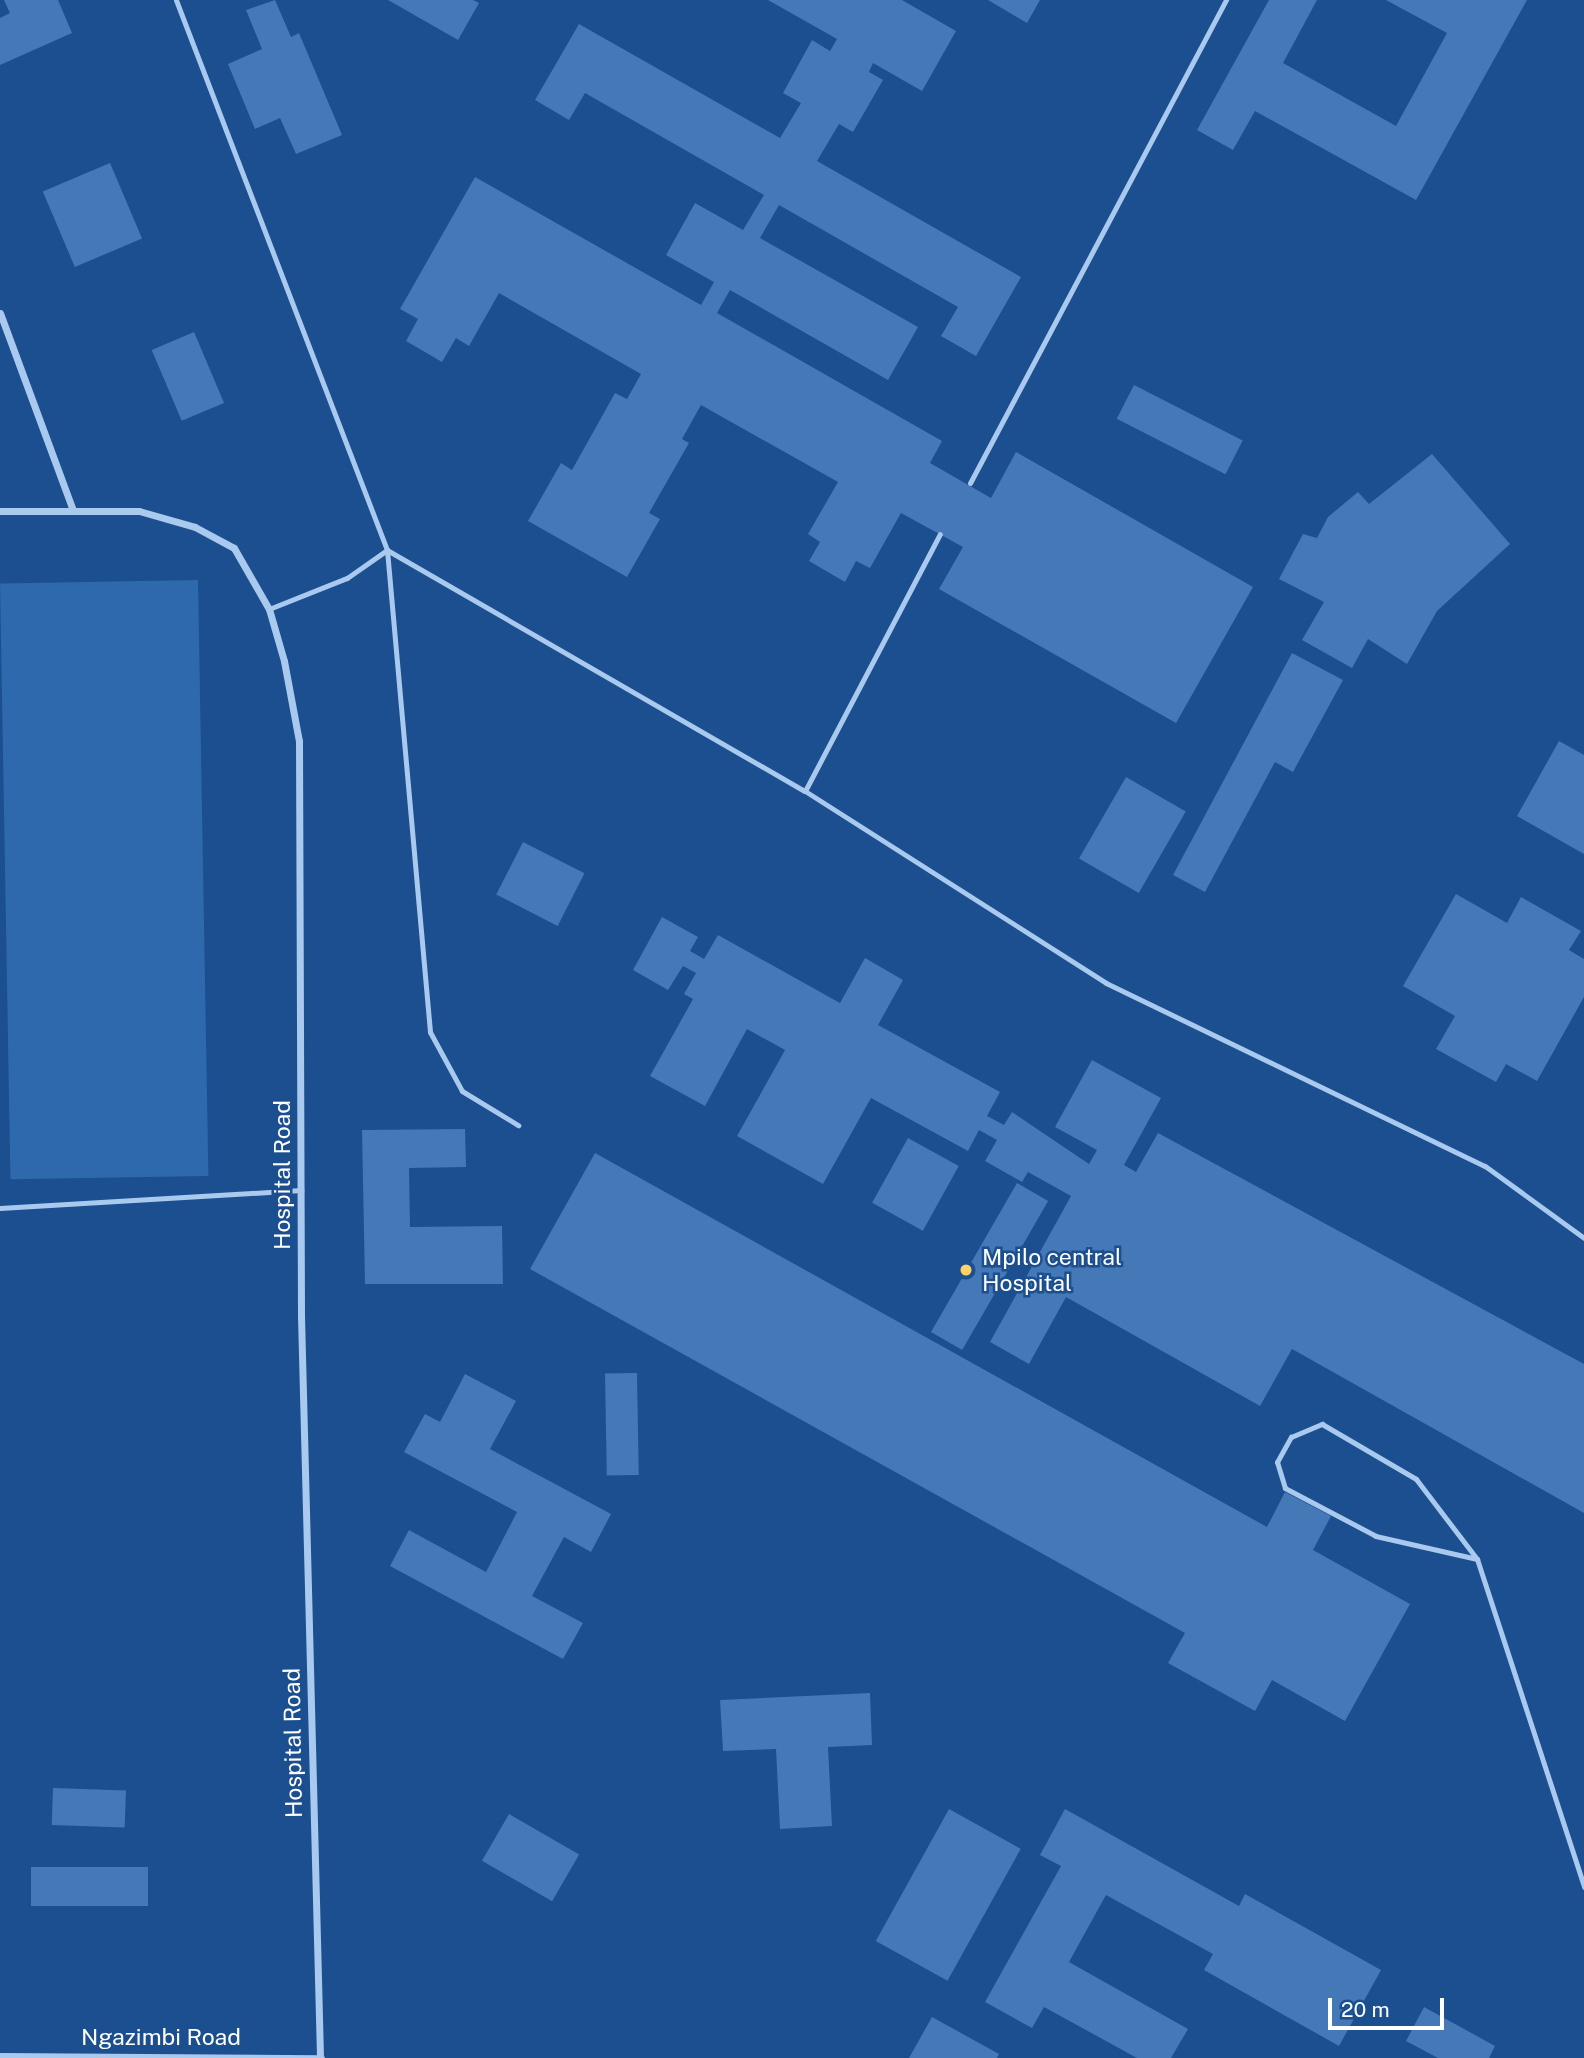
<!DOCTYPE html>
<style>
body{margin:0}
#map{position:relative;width:1584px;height:2058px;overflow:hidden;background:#1b4f8f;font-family:"Public Sans",sans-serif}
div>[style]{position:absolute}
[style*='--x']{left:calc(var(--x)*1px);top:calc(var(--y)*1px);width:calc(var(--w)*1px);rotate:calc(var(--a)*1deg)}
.green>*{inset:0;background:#2e69ad;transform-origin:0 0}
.building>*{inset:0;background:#4478b7;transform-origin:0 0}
.lane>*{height:5px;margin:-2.5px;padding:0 2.5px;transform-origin:2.5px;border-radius:2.5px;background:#a9c9ee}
.street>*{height:7px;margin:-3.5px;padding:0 3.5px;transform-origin:3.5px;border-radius:3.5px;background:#a9c9ee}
.dots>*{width:19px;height:19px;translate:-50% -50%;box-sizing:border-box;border:4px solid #1b4f8f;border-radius:50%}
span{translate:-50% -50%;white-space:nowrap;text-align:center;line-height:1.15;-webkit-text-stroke:5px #1b4f8f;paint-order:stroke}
.street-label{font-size:23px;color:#fff}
.poi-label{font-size:23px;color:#fff}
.left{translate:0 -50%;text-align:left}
.scale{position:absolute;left:1328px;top:1998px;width:116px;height:32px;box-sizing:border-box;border:4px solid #fff;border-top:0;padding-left:9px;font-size:21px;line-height:24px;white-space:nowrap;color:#fff;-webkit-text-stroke:5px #1b4f8f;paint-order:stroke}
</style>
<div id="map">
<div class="green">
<div style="left:198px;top:580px;width:596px;height:198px;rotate:89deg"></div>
</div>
<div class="building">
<div style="clip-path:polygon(4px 0,58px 0,72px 33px,0 65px,0 18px,10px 13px)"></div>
<div style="clip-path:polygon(275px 0,291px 37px,299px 33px,342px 135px,296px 154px,280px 118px,255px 129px,228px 64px,262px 49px,246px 10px)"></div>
<div style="clip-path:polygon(388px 0,473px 0,479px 3px,458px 40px)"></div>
<div style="clip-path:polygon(768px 0,902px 0,956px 31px,922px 91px,873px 63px,869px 72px,883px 80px,853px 132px,839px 124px,817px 161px,1021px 277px,976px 356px,941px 336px,958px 307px,779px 205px,760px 238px,918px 327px,888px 380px,730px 290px,717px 313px,942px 441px,930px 463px,991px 498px,1016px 452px,1253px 587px,1176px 723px,939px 589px,963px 547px,901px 513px,870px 568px,856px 561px,845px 582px,809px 561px,820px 542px,808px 534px,838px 482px,701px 405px,682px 439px,689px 443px,649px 513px,660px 519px,627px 577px,528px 521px,561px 463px,572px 470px,615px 393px,627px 399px,641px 374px,499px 293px,469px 346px,456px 338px,442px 362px,406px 341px,418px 319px,400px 309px,475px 177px,701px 305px,714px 282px,666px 255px,695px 203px,743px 230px,764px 195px,585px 93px,569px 120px,535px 100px,579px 24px,780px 138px,801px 103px,783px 93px,812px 40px,830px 51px,837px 39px)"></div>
<div style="clip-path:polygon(988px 0,1040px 0,1027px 23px)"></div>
<div style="clip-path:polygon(1269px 0,1317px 0,1283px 63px,1396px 126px,1447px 33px,1386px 0,1527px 0,1416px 200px,1255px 111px,1233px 150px,1197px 130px)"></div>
<div style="left:110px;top:163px;width:82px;height:73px;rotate:67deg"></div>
<div style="left:194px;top:332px;width:77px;height:46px;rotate:67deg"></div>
<div style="left:1134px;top:385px;width:122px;height:38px;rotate:27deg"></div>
<div style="clip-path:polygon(1432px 454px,1510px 544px,1437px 611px,1407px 664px,1368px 639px,1352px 668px,1302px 640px,1324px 602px,1279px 579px,1303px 534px,1317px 538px,1328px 517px,1358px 492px,1369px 504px)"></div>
<div style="clip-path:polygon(1292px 653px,1343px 680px,1293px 772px,1275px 762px,1205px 892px,1173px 875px)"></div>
<div style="clip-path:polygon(1559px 741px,1584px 755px,1584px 854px,1517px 816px)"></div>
<div style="left:1126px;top:777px;width:69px;height:94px;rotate:30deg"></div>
<div style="left:523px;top:842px;width:69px;height:59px;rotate:27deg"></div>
<div style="clip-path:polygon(1456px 894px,1507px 923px,1521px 897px,1581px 931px,1569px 950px,1584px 959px,1584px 997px,1537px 1081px,1506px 1064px,1496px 1082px,1436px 1049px,1455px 1016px,1403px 986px)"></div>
<div style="clip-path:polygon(662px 917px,698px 937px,690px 951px,704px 959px,718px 935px,840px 1003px,865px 958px,903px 980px,878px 1025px,1000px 1092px,987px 1116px,1004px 1125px,1012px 1112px,1089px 1164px,1097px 1150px,1055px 1127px,1092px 1060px,1161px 1098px,1124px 1165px,1136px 1172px,1158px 1133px,1584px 1364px,1584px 1513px,1292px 1349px,1260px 1406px,1066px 1297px,1029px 1364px,990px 1342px,1071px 1196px,1028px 1172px,1022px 1182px,985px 1161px,997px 1140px,979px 1130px,968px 1151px,871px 1098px,823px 1184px,737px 1136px,785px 1050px,747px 1029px,705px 1106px,650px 1076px,693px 999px,684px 994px,696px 973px,683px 966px,668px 990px,633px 970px)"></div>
<div style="clip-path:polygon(465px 1129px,466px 1167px,409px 1168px,410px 1227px,502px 1226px,503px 1284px,365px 1284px,362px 1130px)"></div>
<div style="left:908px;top:1138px;width:58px;height:74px;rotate:29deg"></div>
<div style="clip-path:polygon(595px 1153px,1267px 1527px,1285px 1492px,1331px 1516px,1313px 1550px,1410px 1604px,1345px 1721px,1272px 1680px,1255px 1711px,1168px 1663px,1185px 1633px,530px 1269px)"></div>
<div style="left:1017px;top:1183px;width:36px;height:172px;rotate:30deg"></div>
<div style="left:637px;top:1373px;width:102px;height:32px;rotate:89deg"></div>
<div style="clip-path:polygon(465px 1374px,516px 1401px,490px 1449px,611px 1514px,591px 1552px,564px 1537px,532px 1596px,583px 1623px,563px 1659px,390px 1566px,409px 1530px,486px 1572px,517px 1512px,404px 1452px,425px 1414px,440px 1422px)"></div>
<div style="clip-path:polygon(870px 1693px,872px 1745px,828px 1747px,832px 1826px,780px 1829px,776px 1749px,723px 1751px,720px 1700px)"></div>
<div style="left:53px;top:1788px;width:73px;height:37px;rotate:2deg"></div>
<div style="left:949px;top:1809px;width:82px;height:151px;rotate:29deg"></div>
<div style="clip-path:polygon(1065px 1809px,1239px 1906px,1245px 1894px,1381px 1970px,1339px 2046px,1204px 1970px,1213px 1954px,1106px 1895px,1069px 1962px,1188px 2029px,1171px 2058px,1137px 2058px,1044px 2007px,1032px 2028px,985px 2002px,1061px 1866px,1040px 1855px)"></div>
<div style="left:509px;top:1814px;width:81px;height:54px;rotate:30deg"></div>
<div style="left:148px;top:1867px;width:39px;height:117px;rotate:90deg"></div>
<div style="clip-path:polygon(1424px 2007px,1495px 2046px,1489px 2058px,1438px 2058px,1406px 2041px)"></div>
<div style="clip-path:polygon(932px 2017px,999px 2054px,997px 2058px,909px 2058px)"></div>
</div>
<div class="lane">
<div style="--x:176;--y:0;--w:589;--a:69.01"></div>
<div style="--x:387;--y:550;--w:484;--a:84.9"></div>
<div style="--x:430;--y:1032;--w:67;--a:61.5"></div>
<div style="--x:462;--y:1091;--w:66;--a:31.3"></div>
<div style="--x:970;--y:483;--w:547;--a:-62.08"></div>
<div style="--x:269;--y:609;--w:84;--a:-21.7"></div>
<div style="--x:347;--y:578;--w:49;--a:-35"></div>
<div style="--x:387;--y:550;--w:482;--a:30"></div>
<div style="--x:805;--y:791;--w:357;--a:32.5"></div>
<div style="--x:1106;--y:983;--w:421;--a:25.8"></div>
<div style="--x:1485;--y:1166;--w:122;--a:36"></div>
<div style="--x:805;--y:791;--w:290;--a:-62.3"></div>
<div style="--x:0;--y:1208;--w:302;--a:-3.4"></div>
<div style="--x:1477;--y:1559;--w:104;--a:-167.2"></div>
<div style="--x:1376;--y:1536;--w:103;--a:-152.2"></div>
<div style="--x:1285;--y:1488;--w:27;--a:-107"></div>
<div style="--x:1277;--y:1462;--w:29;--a:-61"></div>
<div style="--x:1291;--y:1437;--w:34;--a:-23"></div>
<div style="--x:1322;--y:1424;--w:109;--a:30.3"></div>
<div style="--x:1416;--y:1479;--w:101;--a:52.7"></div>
<div style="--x:1477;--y:1559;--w:345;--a:71.9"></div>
</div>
<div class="street">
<div style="--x:0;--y:313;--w:210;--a:69.7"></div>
<div style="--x:0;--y:511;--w:139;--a:0"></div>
<div style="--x:139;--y:511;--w:58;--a:15.9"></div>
<div style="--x:195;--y:527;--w:44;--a:28.3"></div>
<div style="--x:234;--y:548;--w:70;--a:60.2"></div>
<div style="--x:269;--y:609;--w:54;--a:73.9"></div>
<div style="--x:284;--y:661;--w:81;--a:79.4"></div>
<div style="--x:299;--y:741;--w:575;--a:89.8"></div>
<div style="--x:301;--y:1316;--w:741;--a:88.53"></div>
<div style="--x:0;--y:2056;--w:321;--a:0.4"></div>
</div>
<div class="dots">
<div style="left:966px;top:1270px;background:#ffd166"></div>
</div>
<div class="street-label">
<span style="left:282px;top:1175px;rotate:-90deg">Hospital Road</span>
<span style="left:293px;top:1743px;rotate:-91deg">Hospital Road</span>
<span style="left:161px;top:2037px">Ngazimbi Road</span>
</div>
<div class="poi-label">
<span class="left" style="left:982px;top:1270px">Mpilo central<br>Hospital</span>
</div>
<div class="scale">20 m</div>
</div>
